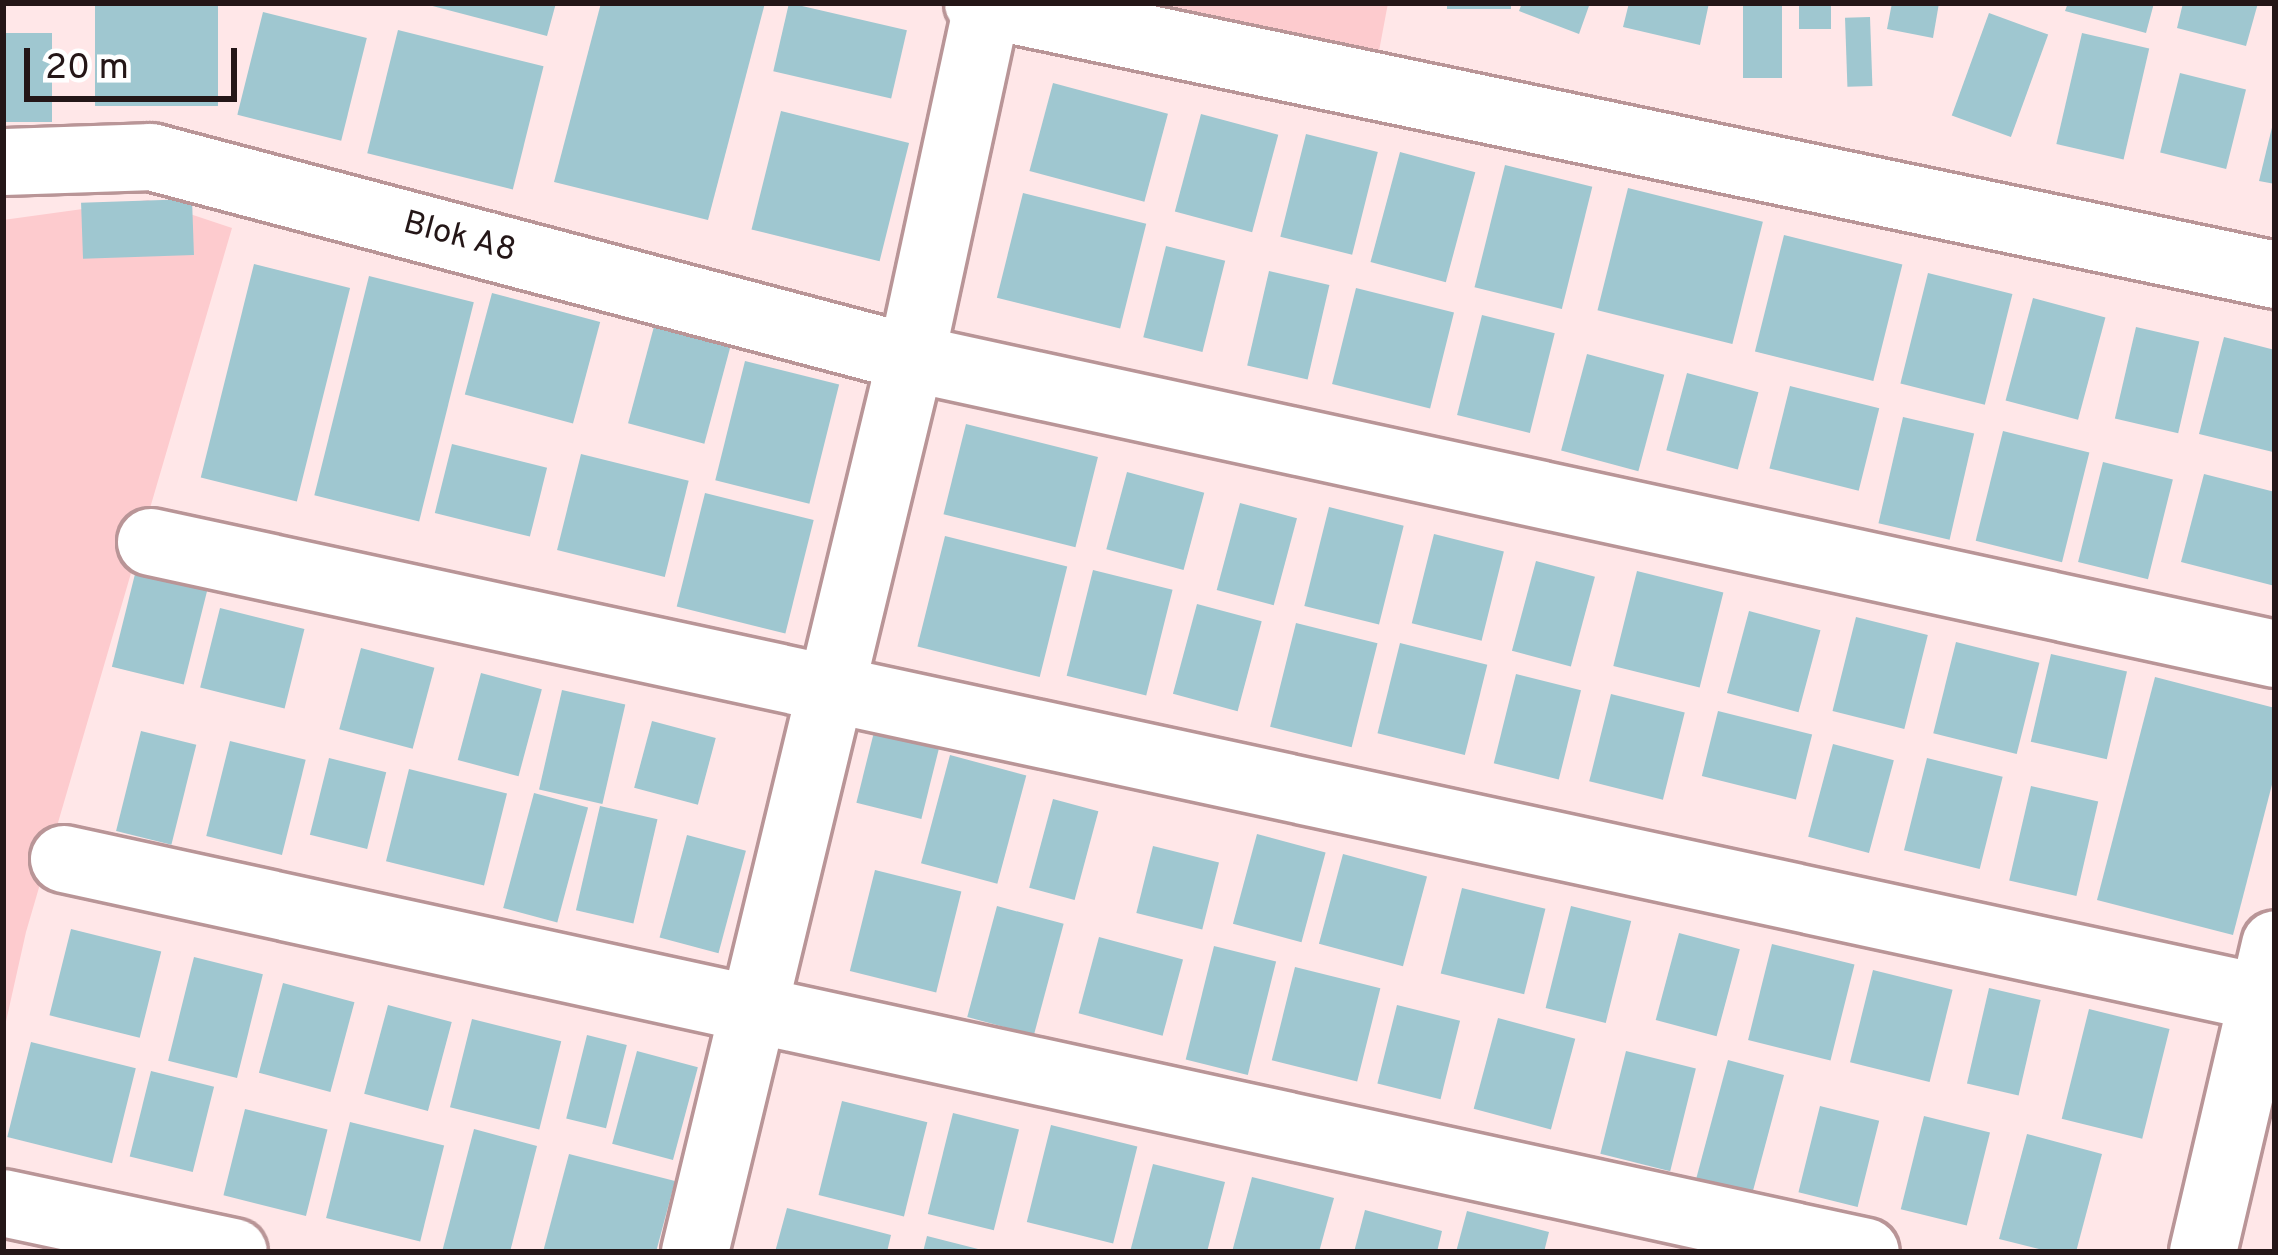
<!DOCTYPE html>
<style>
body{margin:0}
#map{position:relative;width:2278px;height:1255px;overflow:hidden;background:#ffe7e8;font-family:Overpass,sans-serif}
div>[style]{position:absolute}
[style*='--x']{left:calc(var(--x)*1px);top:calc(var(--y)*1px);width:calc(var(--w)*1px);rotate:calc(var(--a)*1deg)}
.green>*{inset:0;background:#fdcbce}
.building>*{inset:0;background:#9fc7d0;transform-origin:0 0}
.roads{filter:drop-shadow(3px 0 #b99597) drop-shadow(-3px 0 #b99597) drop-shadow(0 3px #b99597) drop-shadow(0 -3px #b99597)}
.street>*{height:66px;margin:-33px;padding:0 33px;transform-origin:33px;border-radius:33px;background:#fff}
span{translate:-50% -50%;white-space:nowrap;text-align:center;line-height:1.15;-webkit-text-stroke:12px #fff;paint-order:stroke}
.street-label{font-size:33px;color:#241617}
.frame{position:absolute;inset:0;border:6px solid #241617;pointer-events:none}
.scale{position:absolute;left:24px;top:48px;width:213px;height:54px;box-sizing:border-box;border:6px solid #241617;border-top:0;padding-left:15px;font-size:36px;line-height:42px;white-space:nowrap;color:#241617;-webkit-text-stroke:9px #fff;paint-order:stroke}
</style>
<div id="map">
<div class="green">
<div style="clip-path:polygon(1156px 3px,1388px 3px,1379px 51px)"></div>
<div style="clip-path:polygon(148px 200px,232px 228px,26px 932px,3px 1035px,3px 220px)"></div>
</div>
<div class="building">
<div style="left:95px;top:3px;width:123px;height:103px"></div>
<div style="clip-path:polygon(421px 3px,556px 3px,547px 36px)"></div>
<div style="clip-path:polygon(601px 3px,765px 3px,708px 220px,554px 182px)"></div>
<div style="left:789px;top:3px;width:121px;height:70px;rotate:13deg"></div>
<div style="left:1447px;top:3px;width:64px;height:6px"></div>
<div style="clip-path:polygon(1522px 3px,1590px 3px,1579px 34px,1519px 11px)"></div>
<div style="clip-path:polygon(1629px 3px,1709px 3px,1700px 45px,1623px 27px)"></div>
<div style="left:1743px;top:3px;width:39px;height:75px"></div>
<div style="left:1799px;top:3px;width:32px;height:26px"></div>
<div style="clip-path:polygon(1892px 3px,1939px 3px,1933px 38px,1887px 29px)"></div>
<div style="clip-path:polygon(2068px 3px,2154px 3px,2146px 33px,2065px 11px)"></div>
<div style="clip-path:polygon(2183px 3px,2258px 3px,2246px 46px,2177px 28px)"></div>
<div style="left:263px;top:12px;width:107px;height:106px;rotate:14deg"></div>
<div style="left:1989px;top:13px;width:63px;height:109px;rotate:20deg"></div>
<div style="left:1870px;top:17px;width:69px;height:25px;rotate:88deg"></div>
<div style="left:398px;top:30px;width:150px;height:127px;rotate:14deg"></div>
<div style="left:52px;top:33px;width:89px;height:49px;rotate:90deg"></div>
<div style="left:2082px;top:33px;width:69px;height:114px;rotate:13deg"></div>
<div style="left:2180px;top:73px;width:68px;height:82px;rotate:14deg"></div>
<div style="left:1053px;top:83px;width:119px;height:91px;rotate:15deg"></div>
<div style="left:781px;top:111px;width:132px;height:122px;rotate:14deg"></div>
<div style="left:1201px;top:114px;width:80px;height:101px;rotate:15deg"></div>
<div style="clip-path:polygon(2275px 115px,2275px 184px,2259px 181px)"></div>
<div style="left:1306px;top:134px;width:74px;height:106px;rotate:14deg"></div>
<div style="left:1400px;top:152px;width:78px;height:114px;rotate:15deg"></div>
<div style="left:1505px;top:165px;width:90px;height:126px;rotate:14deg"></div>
<div style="left:1628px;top:188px;width:139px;height:126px;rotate:14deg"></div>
<div style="left:1023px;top:193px;width:127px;height:108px;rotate:14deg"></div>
<div style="left:192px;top:199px;width:56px;height:111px;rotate:88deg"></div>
<div style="left:1784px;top:235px;width:122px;height:120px;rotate:14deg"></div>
<div style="left:1166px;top:246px;width:61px;height:94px;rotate:14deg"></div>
<div style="left:254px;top:264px;width:99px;height:220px;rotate:14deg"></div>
<div style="left:1269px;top:271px;width:62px;height:97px;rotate:13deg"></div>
<div style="left:1928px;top:273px;width:87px;height:114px;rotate:14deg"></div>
<div style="left:369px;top:276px;width:108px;height:226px;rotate:14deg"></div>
<div style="left:1356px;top:288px;width:101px;height:99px;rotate:14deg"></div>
<div style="left:492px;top:293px;width:112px;height:105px;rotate:15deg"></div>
<div style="left:2033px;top:298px;width:75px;height:106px;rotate:15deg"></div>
<div style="left:1482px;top:315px;width:75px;height:103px;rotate:14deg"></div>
<div style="left:656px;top:319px;width:79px;height:108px;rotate:15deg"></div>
<div style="left:2136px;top:327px;width:65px;height:94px;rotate:13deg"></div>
<div style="clip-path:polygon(2224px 337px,2275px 350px,2273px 452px,2199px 434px)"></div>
<div style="left:1587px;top:354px;width:80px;height:100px;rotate:15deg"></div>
<div style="left:745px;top:361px;width:97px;height:123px;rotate:14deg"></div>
<div style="left:1687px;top:373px;width:74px;height:80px;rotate:15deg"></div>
<div style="left:1790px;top:386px;width:92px;height:85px;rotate:14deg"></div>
<div style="left:1903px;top:417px;width:73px;height:109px;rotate:13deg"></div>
<div style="left:966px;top:424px;width:136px;height:93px;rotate:14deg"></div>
<div style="left:2003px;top:431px;width:89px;height:113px;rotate:14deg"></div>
<div style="left:452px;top:444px;width:98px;height:71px;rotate:14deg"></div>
<div style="left:581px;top:454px;width:111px;height:99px;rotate:14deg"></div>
<div style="left:2103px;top:462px;width:72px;height:103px;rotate:14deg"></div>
<div style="left:1127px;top:472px;width:80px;height:80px;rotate:15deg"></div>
<div style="clip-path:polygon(2204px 474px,2275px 492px,2275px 586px,2181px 562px)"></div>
<div style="left:705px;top:493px;width:112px;height:117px;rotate:14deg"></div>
<div style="left:1240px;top:503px;width:59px;height:90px;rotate:15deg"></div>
<div style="left:1329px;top:507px;width:77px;height:102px;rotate:14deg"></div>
<div style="left:1434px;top:534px;width:72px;height:92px;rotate:14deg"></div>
<div style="left:945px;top:536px;width:126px;height:114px;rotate:14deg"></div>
<div style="left:139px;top:558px;width:74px;height:112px;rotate:14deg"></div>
<div style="left:1536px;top:561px;width:61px;height:93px;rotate:15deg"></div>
<div style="left:1093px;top:570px;width:82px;height:109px;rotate:14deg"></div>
<div style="left:1637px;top:571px;width:89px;height:98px;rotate:14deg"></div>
<div style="left:1197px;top:604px;width:67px;height:93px;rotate:15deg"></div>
<div style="left:220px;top:608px;width:87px;height:82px;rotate:14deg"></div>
<div style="left:1749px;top:611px;width:74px;height:85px;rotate:15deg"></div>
<div style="left:1856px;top:617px;width:74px;height:97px;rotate:14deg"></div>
<div style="left:1296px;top:623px;width:84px;height:107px;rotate:14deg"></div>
<div style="left:1956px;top:642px;width:86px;height:94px;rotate:14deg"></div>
<div style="left:1400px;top:643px;width:90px;height:93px;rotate:14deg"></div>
<div style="left:361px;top:648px;width:76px;height:84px;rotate:15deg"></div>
<div style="left:2051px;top:654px;width:78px;height:90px;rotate:13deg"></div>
<div style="left:481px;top:673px;width:63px;height:90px;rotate:15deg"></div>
<div style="left:1516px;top:674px;width:67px;height:92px;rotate:14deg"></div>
<div style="clip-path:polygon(2155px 677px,2275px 708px,2275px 773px,2233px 935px,2097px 900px)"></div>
<div style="left:562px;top:690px;width:65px;height:102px;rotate:13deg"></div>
<div style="left:1611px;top:694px;width:76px;height:90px;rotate:14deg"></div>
<div style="left:1718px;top:711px;width:97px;height:67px;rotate:14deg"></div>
<div style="left:652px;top:721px;width:66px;height:69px;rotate:15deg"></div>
<div style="left:875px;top:728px;width:67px;height:77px;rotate:14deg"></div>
<div style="left:141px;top:731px;width:57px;height:103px;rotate:14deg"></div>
<div style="left:230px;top:741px;width:78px;height:98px;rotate:14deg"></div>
<div style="left:1833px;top:744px;width:63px;height:96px;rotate:15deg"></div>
<div style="left:950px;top:755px;width:79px;height:112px;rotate:15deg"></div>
<div style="left:329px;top:758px;width:59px;height:79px;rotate:14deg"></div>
<div style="left:1927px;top:758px;width:78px;height:95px;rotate:14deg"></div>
<div style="left:409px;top:769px;width:101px;height:95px;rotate:14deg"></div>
<div style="left:2031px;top:786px;width:69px;height:97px;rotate:13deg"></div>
<div style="left:534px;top:793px;width:56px;height:119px;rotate:15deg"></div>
<div style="left:1053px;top:799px;width:47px;height:92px;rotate:15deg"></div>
<div style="left:600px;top:806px;width:59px;height:107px;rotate:13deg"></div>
<div style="left:1257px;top:834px;width:71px;height:93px;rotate:15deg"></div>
<div style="left:687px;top:835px;width:61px;height:106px;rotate:15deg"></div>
<div style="left:1153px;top:846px;width:68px;height:69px;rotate:14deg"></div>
<div style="left:1343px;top:854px;width:87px;height:93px;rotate:15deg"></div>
<div style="left:875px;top:870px;width:89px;height:104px;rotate:14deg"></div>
<div style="left:1462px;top:888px;width:86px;height:88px;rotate:14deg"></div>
<div style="left:997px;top:906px;width:69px;height:115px;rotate:15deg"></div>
<div style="left:1571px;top:906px;width:62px;height:105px;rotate:14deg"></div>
<div style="left:71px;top:929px;width:93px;height:89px;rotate:14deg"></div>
<div style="left:1679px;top:933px;width:63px;height:90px;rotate:15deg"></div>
<div style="left:1099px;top:937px;width:87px;height:79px;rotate:15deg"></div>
<div style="left:1772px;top:944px;width:85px;height:99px;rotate:14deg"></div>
<div style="left:1214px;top:946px;width:64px;height:117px;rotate:14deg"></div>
<div style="left:194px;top:957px;width:71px;height:107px;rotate:14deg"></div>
<div style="left:1295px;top:967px;width:88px;height:96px;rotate:14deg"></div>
<div style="left:1873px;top:970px;width:82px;height:95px;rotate:14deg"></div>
<div style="left:283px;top:983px;width:74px;height:93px;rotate:15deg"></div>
<div style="left:1989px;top:988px;width:53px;height:98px;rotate:13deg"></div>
<div style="left:388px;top:1005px;width:66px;height:92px;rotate:15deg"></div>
<div style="left:1397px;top:1005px;width:65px;height:81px;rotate:14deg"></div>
<div style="left:2089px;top:1009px;width:83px;height:113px;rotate:14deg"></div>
<div style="left:1498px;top:1018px;width:80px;height:94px;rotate:15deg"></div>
<div style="left:472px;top:1019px;width:92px;height:91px;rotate:14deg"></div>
<div style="left:587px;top:1035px;width:41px;height:86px;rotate:14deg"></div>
<div style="left:31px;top:1042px;width:108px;height:98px;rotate:14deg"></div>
<div style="left:637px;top:1051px;width:63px;height:96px;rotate:15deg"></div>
<div style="left:1626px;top:1051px;width:72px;height:106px;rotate:14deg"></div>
<div style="left:1728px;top:1060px;width:58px;height:123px;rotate:15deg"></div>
<div style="left:151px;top:1071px;width:65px;height:88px;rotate:14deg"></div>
<div style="left:842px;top:1101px;width:88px;height:97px;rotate:14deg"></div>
<div style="left:1820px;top:1106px;width:61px;height:89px;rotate:14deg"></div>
<div style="left:245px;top:1109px;width:85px;height:89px;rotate:14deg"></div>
<div style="left:953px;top:1113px;width:68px;height:104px;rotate:14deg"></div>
<div style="left:1924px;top:1116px;width:68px;height:96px;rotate:14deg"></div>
<div style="left:350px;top:1122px;width:97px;height:99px;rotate:14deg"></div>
<div style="left:1051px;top:1125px;width:89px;height:100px;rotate:14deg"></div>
<div style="clip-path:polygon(474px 1129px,537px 1146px,510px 1252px,442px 1252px)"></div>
<div style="clip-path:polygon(2027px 1134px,2102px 1154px,2076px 1252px,2051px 1252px,1999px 1239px)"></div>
<div style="clip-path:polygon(569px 1154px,675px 1181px,656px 1252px,543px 1252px)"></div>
<div style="clip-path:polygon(1153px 1164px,1225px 1182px,1207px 1252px,1130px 1252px)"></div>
<div style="clip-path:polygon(1252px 1177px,1334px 1198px,1319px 1252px,1232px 1252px)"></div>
<div style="clip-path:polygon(787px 1208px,891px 1235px,887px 1252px,775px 1252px)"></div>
<div style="clip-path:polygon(1365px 1210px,1442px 1231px,1437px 1252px,1354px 1252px)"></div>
<div style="clip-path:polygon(1467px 1211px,1549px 1232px,1544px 1252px,1456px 1252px)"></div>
<div style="clip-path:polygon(927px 1236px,982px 1250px,982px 1252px,923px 1252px)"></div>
</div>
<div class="roads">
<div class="street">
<div style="--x:978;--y:3;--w:1325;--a:11.84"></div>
<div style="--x:3;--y:162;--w:148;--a:-1.9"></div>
<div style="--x:151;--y:157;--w:786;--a:14.81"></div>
<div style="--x:911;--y:358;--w:1396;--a:12.24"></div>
<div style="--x:151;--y:542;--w:2173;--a:12.19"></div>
<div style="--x:64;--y:859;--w:1844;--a:12.3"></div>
<div style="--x:3;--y:1203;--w:236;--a:12"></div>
<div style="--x:695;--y:1252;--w:920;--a:-76.42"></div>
<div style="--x:911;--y:358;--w:363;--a:-77.8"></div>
<div style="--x:2203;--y:1252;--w:316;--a:-76.8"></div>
</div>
</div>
<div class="street-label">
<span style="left:459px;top:239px;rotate:15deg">Blok A8</span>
</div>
<div class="frame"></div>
<div class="scale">20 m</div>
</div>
